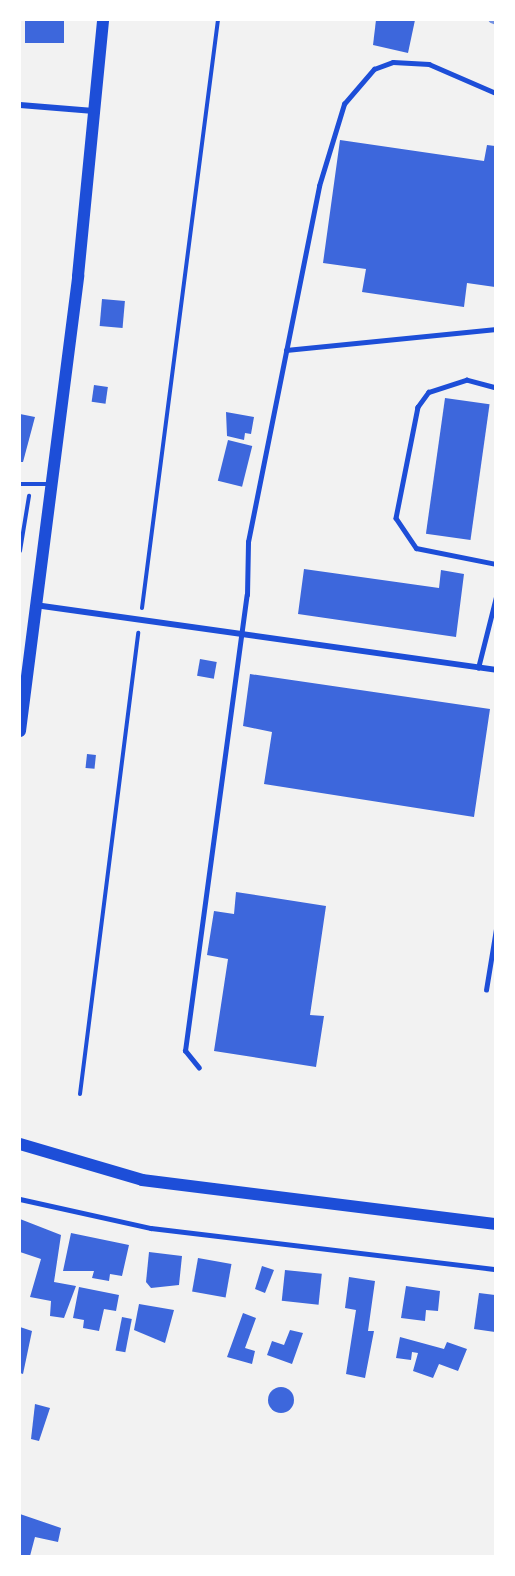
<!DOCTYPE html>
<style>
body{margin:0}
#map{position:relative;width:515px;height:1576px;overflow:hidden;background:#f2f2f2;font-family:Quicksand,sans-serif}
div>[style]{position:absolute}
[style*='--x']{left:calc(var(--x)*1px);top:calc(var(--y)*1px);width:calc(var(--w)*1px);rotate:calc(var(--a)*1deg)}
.building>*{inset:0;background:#3d67dc;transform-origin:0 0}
.round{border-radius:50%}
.path>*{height:4px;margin:-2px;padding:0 2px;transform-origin:2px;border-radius:2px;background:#1d4ed8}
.service>*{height:4.5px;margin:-2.25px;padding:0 2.25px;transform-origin:2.25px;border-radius:2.25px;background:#1d4ed8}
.minor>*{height:6px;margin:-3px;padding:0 3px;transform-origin:3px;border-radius:3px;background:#1d4ed8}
.secondary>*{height:12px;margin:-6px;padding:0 6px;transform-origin:6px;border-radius:6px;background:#1d4ed8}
.rail>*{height:4.5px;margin:-2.25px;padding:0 2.25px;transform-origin:2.25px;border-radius:2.25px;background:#7290e2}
span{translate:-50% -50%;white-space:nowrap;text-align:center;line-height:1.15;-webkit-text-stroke:4.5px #fff;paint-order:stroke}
.frame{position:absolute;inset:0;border:21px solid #fff;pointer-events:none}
</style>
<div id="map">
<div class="building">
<div style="left:25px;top:20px;width:39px;height:23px"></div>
<div style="clip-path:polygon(376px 20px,415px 20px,408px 53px,373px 45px)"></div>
<div style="clip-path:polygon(340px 140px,484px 161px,487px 145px,495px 146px,495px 287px,467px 283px,464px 307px,362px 292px,366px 269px,323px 263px)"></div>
<div style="left:102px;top:299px;width:23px;height:27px;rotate:5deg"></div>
<div style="left:94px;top:385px;width:14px;height:17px;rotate:8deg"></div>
<div style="left:445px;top:398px;width:45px;height:137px;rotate:8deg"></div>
<div style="clip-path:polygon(226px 412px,254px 417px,251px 434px,245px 433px,244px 440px,227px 436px)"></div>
<div style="clip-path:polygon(20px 414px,35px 417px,23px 462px,20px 462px)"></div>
<div style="left:228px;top:440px;width:25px;height:42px;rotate:14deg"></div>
<div style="clip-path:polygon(304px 569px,439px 588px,441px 570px,464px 574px,456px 637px,298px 614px)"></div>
<div style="left:200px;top:659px;width:17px;height:17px;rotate:10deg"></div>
<div style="clip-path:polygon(250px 674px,490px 709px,474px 817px,264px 784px,272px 732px,243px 726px)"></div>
<div style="left:87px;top:754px;width:9px;height:14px;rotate:6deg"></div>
<div style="clip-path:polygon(236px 892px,326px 906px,310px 1015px,324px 1016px,316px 1067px,214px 1051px,228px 959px,207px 955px,214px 911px,234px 914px)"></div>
<div style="clip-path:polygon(20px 1219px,61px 1235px,54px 1282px,76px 1286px,64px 1318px,50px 1316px,51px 1301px,30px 1297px,41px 1259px,20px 1252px)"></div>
<div style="clip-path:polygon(71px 1233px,129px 1245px,122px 1276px,110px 1274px,109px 1281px,92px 1278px,94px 1271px,63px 1271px)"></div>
<div style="clip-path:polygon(149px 1252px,182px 1256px,179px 1285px,151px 1288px,146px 1282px)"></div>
<div style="left:198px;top:1258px;width:34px;height:34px;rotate:10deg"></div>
<div style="clip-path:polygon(262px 1266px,274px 1270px,265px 1293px,255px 1289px)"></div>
<div style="left:285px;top:1270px;width:37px;height:31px;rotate:6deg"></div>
<div style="clip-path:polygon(349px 1277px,375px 1281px,368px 1331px,374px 1331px,365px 1378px,346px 1374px,356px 1310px,345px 1308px)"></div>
<div style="clip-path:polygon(406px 1286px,440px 1291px,438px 1311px,426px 1310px,425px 1321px,401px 1318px)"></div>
<div style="clip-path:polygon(79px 1287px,119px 1295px,116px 1311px,104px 1309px,99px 1331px,83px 1328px,84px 1320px,73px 1318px)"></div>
<div style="clip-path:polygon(479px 1293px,495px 1295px,495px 1332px,474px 1329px)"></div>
<div style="clip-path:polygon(139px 1304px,174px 1310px,165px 1343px,134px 1330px)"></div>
<div style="clip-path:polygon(243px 1313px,256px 1318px,245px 1348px,255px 1351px,252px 1364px,227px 1357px)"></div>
<div style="left:122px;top:1317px;width:10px;height:34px;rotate:11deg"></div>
<div style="clip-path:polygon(20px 1327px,32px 1331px,23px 1374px,20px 1373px)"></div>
<div style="clip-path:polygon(290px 1330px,303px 1333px,292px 1364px,267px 1355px,272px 1341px,284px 1345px)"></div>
<div style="clip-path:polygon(400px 1337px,444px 1349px,447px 1342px,467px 1349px,458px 1371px,439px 1364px,433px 1378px,413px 1371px,418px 1353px,412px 1352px,411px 1360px,396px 1358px)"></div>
<div class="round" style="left:268px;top:1387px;width:26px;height:26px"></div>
<div style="clip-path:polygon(35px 1404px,50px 1408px,39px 1441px,31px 1439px)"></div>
<div style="clip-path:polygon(20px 1514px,61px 1528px,58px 1542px,35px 1537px,30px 1556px,20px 1555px)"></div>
</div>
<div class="path">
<div style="--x:20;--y:551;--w:56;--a:-80.7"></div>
<div style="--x:142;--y:608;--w:593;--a:-82.64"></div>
<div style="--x:80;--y:1094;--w:465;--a:-82.8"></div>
</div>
<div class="service">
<div style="--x:286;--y:350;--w:211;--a:-5.7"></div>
<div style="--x:496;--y:388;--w:30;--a:-165"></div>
<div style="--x:467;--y:380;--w:40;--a:162"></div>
<div style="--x:429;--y:392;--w:19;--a:126"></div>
<div style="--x:418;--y:407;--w:113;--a:101.2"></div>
<div style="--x:396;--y:518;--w:36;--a:56"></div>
<div style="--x:416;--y:548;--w:82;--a:11.3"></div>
<div style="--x:20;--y:484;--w:30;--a:0"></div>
<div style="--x:478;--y:668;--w:73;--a:-75.8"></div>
<div style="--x:486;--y:990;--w:62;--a:-80.7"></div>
<div style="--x:199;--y:1068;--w:22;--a:-129"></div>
<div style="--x:185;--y:1051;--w:460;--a:-82.3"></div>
<div style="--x:247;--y:595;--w:53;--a:-88.9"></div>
<div style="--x:248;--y:542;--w:363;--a:-78.7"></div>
<div style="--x:319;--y:186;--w:86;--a:-73"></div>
<div style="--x:344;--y:104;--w:46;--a:-49.4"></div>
<div style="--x:374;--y:69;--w:20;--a:-20"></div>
<div style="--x:393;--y:62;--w:36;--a:3"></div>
<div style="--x:429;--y:64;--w:73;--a:23.4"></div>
<div style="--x:20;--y:1199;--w:134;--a:12.5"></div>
<div style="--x:151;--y:1228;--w:347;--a:6.8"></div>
</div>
<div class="minor">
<div style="--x:20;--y:105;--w:74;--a:4.6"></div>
<div style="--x:35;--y:605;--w:466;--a:8"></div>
</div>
<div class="secondary">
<div style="--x:20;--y:731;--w:459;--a:-82.7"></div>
<div style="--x:78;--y:276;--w:257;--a:-84.4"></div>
<div style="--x:20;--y:1144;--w:127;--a:16.4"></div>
<div style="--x:142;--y:1180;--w:357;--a:7.1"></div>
</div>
<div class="rail">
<div style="--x:491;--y:20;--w:5;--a:22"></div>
</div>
<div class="frame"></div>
</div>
